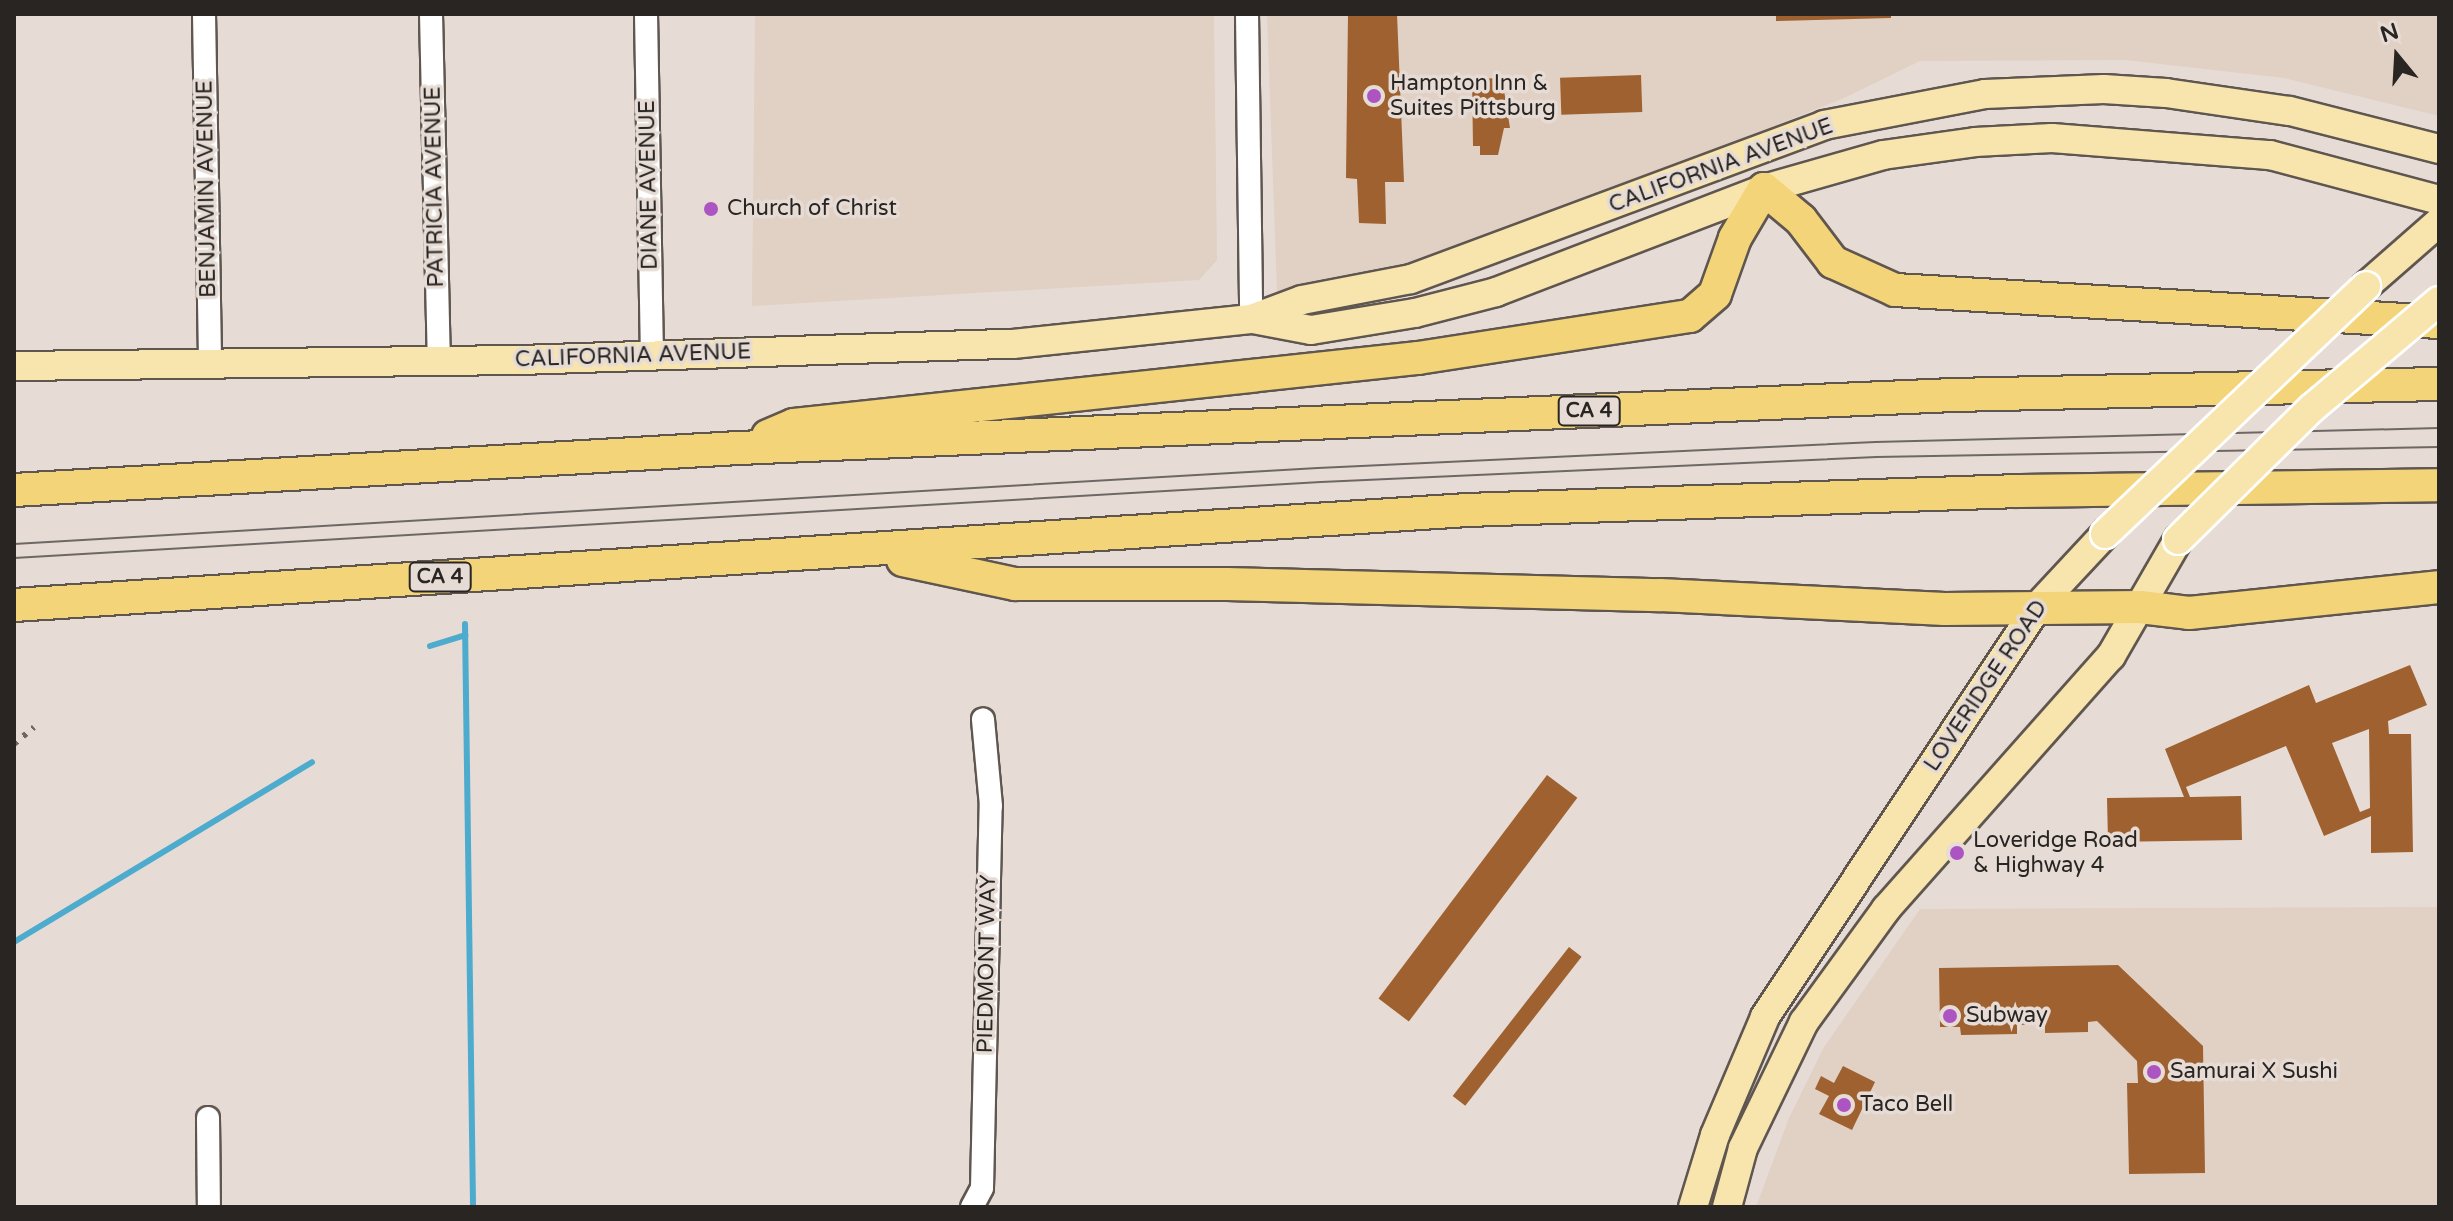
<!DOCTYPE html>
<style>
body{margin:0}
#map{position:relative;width:2453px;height:1221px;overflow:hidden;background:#e6dcd5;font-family:"Varela Round",sans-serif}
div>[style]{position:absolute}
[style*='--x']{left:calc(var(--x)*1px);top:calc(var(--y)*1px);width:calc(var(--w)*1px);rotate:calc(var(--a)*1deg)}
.built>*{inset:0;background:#e1d0c4}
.stream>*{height:6px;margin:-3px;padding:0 3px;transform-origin:3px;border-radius:3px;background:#4dabce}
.building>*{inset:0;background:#9e612f;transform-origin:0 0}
.roads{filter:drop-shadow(2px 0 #5f5650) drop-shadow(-2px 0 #5f5650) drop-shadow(0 2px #5f5650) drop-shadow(0 -2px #5f5650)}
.minor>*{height:22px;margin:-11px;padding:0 11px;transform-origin:11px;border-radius:11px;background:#fff}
.major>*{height:28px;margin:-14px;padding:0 14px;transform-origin:14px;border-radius:14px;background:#f8e5ae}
.highway>*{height:32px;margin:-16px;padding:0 16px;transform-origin:16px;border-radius:16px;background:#f4d478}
.tram>*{height:2px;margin:-1px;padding:0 1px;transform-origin:1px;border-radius:1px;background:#6e6864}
.rail>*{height:6px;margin-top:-3px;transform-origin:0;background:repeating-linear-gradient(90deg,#6e6864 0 4px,transparent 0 12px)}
.bridges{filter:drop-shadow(2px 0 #fff) drop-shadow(-2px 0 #fff) drop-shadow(0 2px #fff) drop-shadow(0 -2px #fff)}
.major-bridge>*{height:28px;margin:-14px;padding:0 14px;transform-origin:14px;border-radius:14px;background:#f8e5ae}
.dots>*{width:22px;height:22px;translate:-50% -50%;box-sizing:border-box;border:4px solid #e6dcd5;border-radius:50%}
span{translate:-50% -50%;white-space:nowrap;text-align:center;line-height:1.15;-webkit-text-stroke:7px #e6dcd5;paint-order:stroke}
.shield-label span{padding:2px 6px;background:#e6dcd5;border:2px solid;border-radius:6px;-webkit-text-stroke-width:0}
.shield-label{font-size:20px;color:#282522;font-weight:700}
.poi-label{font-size:22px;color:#282522}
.left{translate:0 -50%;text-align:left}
.street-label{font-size:22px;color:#282522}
.frame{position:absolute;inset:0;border:16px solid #282522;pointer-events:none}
.north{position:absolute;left:2357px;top:16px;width:80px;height:80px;-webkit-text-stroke:6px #e6dcd5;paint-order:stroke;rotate:342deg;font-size:22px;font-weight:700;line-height:32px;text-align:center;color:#282522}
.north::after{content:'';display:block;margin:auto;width:28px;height:36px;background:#282522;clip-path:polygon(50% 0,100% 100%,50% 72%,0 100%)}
</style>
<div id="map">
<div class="built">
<div style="clip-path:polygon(755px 14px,1214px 14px,1217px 260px,1199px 280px,752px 306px)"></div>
<div style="clip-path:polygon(1267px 14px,2439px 14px,2439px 116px,2284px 78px,2125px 60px,1920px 61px,1842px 99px,1407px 271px,1277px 293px)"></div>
<div style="clip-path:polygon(2439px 907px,2439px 1207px,1756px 1207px,1789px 1118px,1824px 1047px,1920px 909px)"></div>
</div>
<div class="stream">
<div style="--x:465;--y:624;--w:583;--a:89.21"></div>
<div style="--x:430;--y:646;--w:37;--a:-17"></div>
<div style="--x:14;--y:942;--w:348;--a:-31.1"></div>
</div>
<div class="building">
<div style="clip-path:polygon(1348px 14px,1397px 14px,1404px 182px,1385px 182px,1386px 224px,1359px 223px,1357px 179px,1346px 178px)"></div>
<div style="clip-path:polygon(1776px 14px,1891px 14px,1891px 18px,1776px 21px)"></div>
<div style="left:1641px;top:75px;width:37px;height:81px;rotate:88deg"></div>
<div style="clip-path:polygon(1502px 78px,1510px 128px,1504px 128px,1498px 155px,1480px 155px,1480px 146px,1473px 146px,1472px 79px)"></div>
<div style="clip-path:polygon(evenodd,2410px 665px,2427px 705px,2388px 721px,2389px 734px,2411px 734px,2413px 852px,2371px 853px,2371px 816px,2324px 836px,2286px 746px,2186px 787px,2190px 797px,2241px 796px,2242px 840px,2108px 842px,2107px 798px,2184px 797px,2165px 749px,2309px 685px,2316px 703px,2410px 665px,2369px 729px,2370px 808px,2360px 812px,2332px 743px,2369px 729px)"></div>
<div style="left:1547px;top:775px;width:38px;height:280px;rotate:37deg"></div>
<div style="left:1569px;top:947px;width:16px;height:189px;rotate:38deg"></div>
<div style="clip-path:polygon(2118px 965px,2203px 1046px,2205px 1173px,2129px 1174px,2127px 1083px,2138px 1083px,2137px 1061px,2097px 1021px,2088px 1022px,2088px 1032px,2045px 1033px,2045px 1024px,2017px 1025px,2017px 1034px,1961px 1035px,1960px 1027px,1940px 1027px,1939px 968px)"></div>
<div style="clip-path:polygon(1843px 1066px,1875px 1082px,1852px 1130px,1819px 1114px,1829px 1096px,1815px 1089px,1821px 1076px,1834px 1083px)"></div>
</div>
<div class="roads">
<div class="minor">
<div style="--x:204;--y:14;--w:350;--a:89"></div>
<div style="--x:431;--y:14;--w:346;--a:88.7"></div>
<div style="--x:646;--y:14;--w:343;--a:89"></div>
<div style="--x:1247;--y:14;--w:305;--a:89.2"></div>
<div style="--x:208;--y:1118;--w:89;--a:89.4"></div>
<div style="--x:972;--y:1207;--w:21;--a:-62"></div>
<div style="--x:982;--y:1188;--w:382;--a:-88.7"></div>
<div style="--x:991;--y:806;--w:87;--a:-95.3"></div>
</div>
<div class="major">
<div style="--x:2366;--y:286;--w:97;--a:-41.2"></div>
<div style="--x:1253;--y:319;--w:59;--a:10.7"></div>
<div style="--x:1311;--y:330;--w:105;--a:-9.3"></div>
<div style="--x:1415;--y:313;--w:84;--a:-14.5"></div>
<div style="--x:1496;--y:292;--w:287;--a:-21"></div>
<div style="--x:1764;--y:189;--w:124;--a:-15.9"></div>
<div style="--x:1883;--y:155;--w:93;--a:-8"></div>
<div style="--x:1975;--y:142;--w:77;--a:-3"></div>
<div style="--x:2052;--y:138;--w:219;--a:4.5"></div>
<div style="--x:2270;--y:155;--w:175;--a:14.9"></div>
<div style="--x:14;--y:366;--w:506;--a:-0.68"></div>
<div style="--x:520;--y:360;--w:493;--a:-1.9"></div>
<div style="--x:1013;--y:344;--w:239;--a:-6"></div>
<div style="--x:1251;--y:319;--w:54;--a:-20.4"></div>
<div style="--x:1302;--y:300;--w:111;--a:-10.9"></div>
<div style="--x:1411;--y:279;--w:441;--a:-20.4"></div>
<div style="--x:1824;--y:125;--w:164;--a:-10.9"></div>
<div style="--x:1985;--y:94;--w:119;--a:-2.4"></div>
<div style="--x:2104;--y:89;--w:62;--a:3.7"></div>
<div style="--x:2166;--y:93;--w:125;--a:8.3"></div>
<div style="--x:2290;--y:111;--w:154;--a:14.3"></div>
<div style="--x:1693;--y:1207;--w:75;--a:-73"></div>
<div style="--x:1715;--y:1135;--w:128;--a:-67"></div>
<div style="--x:1765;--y:1017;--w:492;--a:-56.4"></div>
<div style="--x:2037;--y:607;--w:100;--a:-47"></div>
<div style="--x:1727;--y:1207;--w:61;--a:-74.8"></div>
<div style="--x:1743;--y:1148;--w:140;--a:-64.2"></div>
<div style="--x:1804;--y:1022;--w:140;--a:-54"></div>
<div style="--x:1886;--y:909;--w:339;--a:-48.4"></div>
<div style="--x:2111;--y:656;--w:134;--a:-60"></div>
</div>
<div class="highway">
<div style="--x:768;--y:436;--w:28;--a:-23"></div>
<div style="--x:794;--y:425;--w:628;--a:-6.13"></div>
<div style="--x:1418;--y:358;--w:275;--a:-8.8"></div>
<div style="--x:1690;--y:316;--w:33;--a:-41"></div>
<div style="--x:1715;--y:294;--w:59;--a:-70.3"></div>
<div style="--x:1735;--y:238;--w:57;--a:-59.4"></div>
<div style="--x:1764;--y:189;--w:48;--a:40"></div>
<div style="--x:1801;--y:220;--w:53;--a:52.7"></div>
<div style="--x:1833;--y:262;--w:68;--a:24.3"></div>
<div style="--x:1895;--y:290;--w:545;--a:3.37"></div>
<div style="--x:14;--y:490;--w:726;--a:-3.32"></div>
<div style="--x:739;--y:448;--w:1215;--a:-2.5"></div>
<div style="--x:1953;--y:395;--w:486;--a:-1.3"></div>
<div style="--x:903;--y:560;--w:115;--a:12.1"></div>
<div style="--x:1015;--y:584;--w:212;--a:0"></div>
<div style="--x:1227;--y:584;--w:433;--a:1.5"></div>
<div style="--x:1660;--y:595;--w:285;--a:2.8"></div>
<div style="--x:1945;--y:609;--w:195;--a:-0.6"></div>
<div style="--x:2140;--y:607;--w:49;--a:7"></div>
<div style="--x:2189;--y:613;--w:251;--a:-5.9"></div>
<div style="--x:14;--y:605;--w:1456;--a:-3.74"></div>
<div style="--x:1467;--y:510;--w:551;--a:-1.97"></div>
<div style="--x:2018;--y:491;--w:421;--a:-0.8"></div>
</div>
</div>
<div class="tram">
<div style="--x:14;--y:544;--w:1306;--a:-3.34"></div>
<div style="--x:1318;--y:468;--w:558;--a:-2.67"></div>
<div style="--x:1875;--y:442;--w:564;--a:-1.42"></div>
<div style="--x:14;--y:558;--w:1309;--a:-3.33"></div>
<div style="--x:1321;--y:482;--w:556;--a:-2.58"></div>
<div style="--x:1876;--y:457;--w:563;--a:-1.02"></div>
</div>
<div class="rail">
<div style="--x:14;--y:744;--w:26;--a:-40"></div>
</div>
<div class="bridges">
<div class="major-bridge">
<div style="--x:2105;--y:534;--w:360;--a:-43.5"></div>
<div style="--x:2178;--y:540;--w:188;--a:-44.6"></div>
<div style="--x:2312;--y:408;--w:166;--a:-40.1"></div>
</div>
</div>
<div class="dots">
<div style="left:1374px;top:96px;background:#ac54c2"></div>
<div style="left:711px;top:209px;background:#ac54c2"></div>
<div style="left:1957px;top:853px;background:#ac54c2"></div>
<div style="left:1950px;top:1016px;background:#ac54c2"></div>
<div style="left:2154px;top:1072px;background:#ac54c2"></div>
<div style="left:1844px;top:1105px;background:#ac54c2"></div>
</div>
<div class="shield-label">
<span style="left:1589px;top:411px">CA 4</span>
<span style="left:440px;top:577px">CA 4</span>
</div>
<div class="poi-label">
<span class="left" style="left:1390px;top:96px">Hampton Inn &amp;<br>Suites Pittsburg</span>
<span class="left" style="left:727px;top:209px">Church of Christ</span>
<span class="left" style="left:1973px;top:853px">Loveridge Road<br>&amp; Highway 4</span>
<span class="left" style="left:1966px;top:1016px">Subway</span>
<span class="left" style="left:2170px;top:1072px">Samurai X Sushi</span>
<span class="left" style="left:1860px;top:1105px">Taco Bell</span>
</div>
<div class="street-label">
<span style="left:1721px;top:166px;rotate:-20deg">CALIFORNIA AVENUE</span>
<span style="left:649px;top:185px;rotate:-91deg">DIANE AVENUE</span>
<span style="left:435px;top:187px;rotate:-91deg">PATRICIA AVENUE</span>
<span style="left:207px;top:189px;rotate:-91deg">BENJAMIN AVENUE</span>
<span style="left:633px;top:356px;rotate:-2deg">CALIFORNIA AVENUE</span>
<span style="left:1986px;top:686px;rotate:-56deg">LOVERIDGE ROAD</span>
<span style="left:987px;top:964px;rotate:-89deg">PIEDMONT WAY</span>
</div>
<div class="frame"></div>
<div class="north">N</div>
</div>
